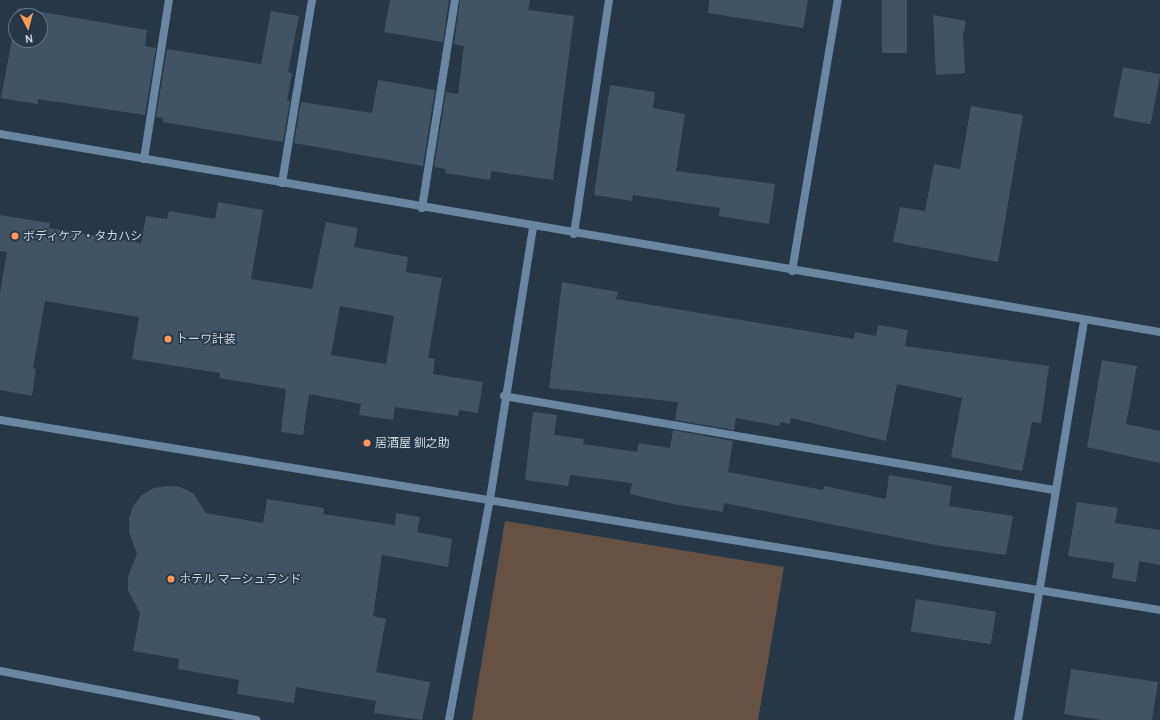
<!DOCTYPE html>
<meta charset="utf-8">
<style>
body{margin:0}
#map{position:relative;width:1160px;height:720px;overflow:hidden;background:#263848;font-family:Cabin,"Noto Sans JP",sans-serif}
div>[style]{position:absolute}
[style*='--x']{left:calc(var(--x)*1px);top:calc(var(--y)*1px);width:calc(var(--w)*1px);rotate:calc(var(--a)*1deg)}
.green>*{inset:0;background:#675143}
.building>*{inset:0;background:#415465;transform-origin:0 0}
.street>*{height:8px;margin:-4px;padding:0 4px;transform-origin:4px;border-radius:4px;background:#6987a3}
.dots>*{width:11px;height:11px;translate:-50% -50%;box-sizing:border-box;border:2px solid #263848;border-radius:50%}
span{translate:-50% -50%;white-space:nowrap;text-align:center;line-height:1.15;-webkit-text-stroke:3px #263848;paint-order:stroke}
.poi-label{font-size:12px;color:#cbd7e1}
.left{translate:0 -50%;text-align:left}
.north{position:absolute;left:8px;top:8px;width:40px;height:40px;box-sizing:border-box;background:#263848;border:1px solid #687885;border-radius:50%;rotate:174deg;font-size:11px;font-weight:700;line-height:16px;text-align:center;color:#cbd7e1}
.north::after{content:'';display:block;margin:auto;width:14px;height:18px;background:#ff9a5b;clip-path:polygon(50% 0,100% 100%,50% 72%,0 100%)}
</style>
<div id="map">
<div class="green">
<div style="clip-path:polygon(505px 521px,784px 567px,758px 720px,472px 720px)"></div>
</div>
<div class="building">
<div style="clip-path:polygon(390px 0,449px 0,443px 42px,384px 32px)"></div>
<div style="clip-path:polygon(460px 0,530px 0,528px 10px,574px 16px,553px 180px,491px 171px,490px 180px,445px 173px,446px 169px,434px 167px,446px 92px,458px 94px,464px 46px,454px 44px)"></div>
<div style="clip-path:polygon(709px 0,808px 0,803px 28px,708px 13px)"></div>
<div style="left:882px;top:0;width:25px;height:53px"></div>
<div style="clip-path:polygon(18px 8px,147px 30px,145px 46px,156px 48px,145px 115px,38px 99px,38px 104px,1px 98px,16px 18px,16px 40px,40px 40px,40px 16px,16px 16px)"></div>
<div style="clip-path:polygon(271px 11px,299px 16px,288px 72px,292px 73px,287px 100px,290px 101px,283px 142px,163px 122px,163px 118px,156px 117px,167px 49px,261px 64px)"></div>
<div style="clip-path:polygon(933px 15px,966px 21px,963px 35px,965px 73px,936px 75px)"></div>
<div style="left:1123px;top:67px;width:38px;height:51px;rotate:11deg"></div>
<div style="clip-path:polygon(378px 80px,435px 90px,423px 166px,294px 143px,301px 102px,372px 113px)"></div>
<div style="clip-path:polygon(610px 85px,655px 92px,653px 108px,685px 114px,676px 171px,775px 184px,769px 224px,719px 216px,720px 208px,633px 195px,632px 201px,594px 195px)"></div>
<div style="clip-path:polygon(971px 106px,1023px 115px,998px 262px,893px 242px,900px 207px,925px 211px,934px 164px,960px 169px)"></div>
<div style="clip-path:polygon(evenodd,218px 202px,263px 210px,251px 279px,312px 289px,326px 222px,358px 228px,354px 247px,408px 257px,406px 272px,442px 278px,428px 358px,435px 359px,433px 374px,483px 382px,478px 413px,459px 410px,458px 416px,395px 407px,393px 420px,359px 415px,361px 404px,309px 394px,303px 435px,281px 432px,286px 389px,219px 378px,220px 373px,132px 359px,139px 317px,45px 301px,33px 368px,36px 369px,32px 396px,0 390px,0 293px,7px 252px,0 251px,0 215px,50px 223px,49px 228px,141px 243px,146px 216px,167px 219px,169px 211px,215px 219px,218px 202px,340px 306px,394px 316px,386px 364px,331px 355px,340px 306px)"></div>
<div style="clip-path:polygon(562px 282px,618px 292px,616px 299px,854px 339px,855px 332px,876px 336px,878px 325px,908px 330px,905px 346px,1049px 366px,1041px 423px,1032px 422px,1022px 471px,951px 457px,962px 398px,897px 384px,886px 441px,791px 418px,790px 424px,780px 422px,779px 426px,736px 418px,734px 430px,675px 420px,678px 402px,549px 388px)"></div>
<div style="clip-path:polygon(1102px 360px,1137px 366px,1126px 424px,1160px 431px,1160px 463px,1087px 447px)"></div>
<div style="clip-path:polygon(533px 412px,557px 415px,554px 435px,584px 439px,583px 444px,637px 452px,639px 443px,670px 448px,673px 430px,733px 441px,728px 472px,823px 490px,824px 486px,886px 499px,889px 475px,952px 486px,949px 506px,1013px 516px,1006px 555px,941px 546px,724px 503px,723px 512px,673px 504px,630px 494px,632px 483px,570px 475px,568px 486px,525px 480px)"></div>
<div style="clip-path:polygon(167px 486px,180px 487px,193px 493px,206px 513px,263px 523px,267px 499px,324px 508px,323px 514px,395px 525px,396px 513px,420px 517px,417px 532px,452px 539px,448px 567px,382px 555px,373px 616px,386px 619px,376px 672px,430px 682px,422px 720px,374px 713px,376px 701px,296px 687px,294px 703px,237px 694px,239px 680px,178px 669px,179px 659px,133px 651px,140px 613px,128px 590px,128px 576px,137px 554px,129px 532px,129px 519px,133px 506px,142px 495px,154px 488px)"></div>
<div style="clip-path:polygon(1077px 502px,1118px 508px,1115px 523px,1160px 530px,1160px 565px,1139px 561px,1136px 582px,1112px 578px,1114px 563px,1068px 556px)"></div>
<div style="left:916px;top:599px;width:81px;height:33px;rotate:9deg"></div>
<div style="clip-path:polygon(1071px 669px,1158px 682px,1152px 720px,1102px 720px,1064px 714px)"></div>
</div>
<div class="street">
<div style="--x:0;--y:134;--w:1177;--a:9.69"></div>
<div style="--x:144;--y:159;--w:161;--a:-81.1"></div>
<div style="--x:282;--y:183;--w:185;--a:-80.7"></div>
<div style="--x:422;--y:208;--w:211;--a:-81"></div>
<div style="--x:574;--y:234;--w:237;--a:-81.5"></div>
<div style="--x:792;--y:271;--w:275;--a:-80.4"></div>
<div style="--x:504;--y:396;--w:558;--a:9.7"></div>
<div style="--x:0;--y:420;--w:1175;--a:9.3"></div>
<div style="--x:0;--y:671;--w:261;--a:10.8"></div>
<div style="--x:449;--y:720;--w:225;--a:-79.5"></div>
<div style="--x:490;--y:499;--w:275;--a:-81"></div>
<div style="--x:1018;--y:720;--w:405;--a:-80.6"></div>
</div>
<div class="dots">
<div style="left:15px;top:236px;background:#ff9a5b"></div>
<div style="left:168px;top:339px;background:#ff9a5b"></div>
<div style="left:367px;top:443px;background:#ff9a5b"></div>
<div style="left:171px;top:579px;background:#ff9a5b"></div>
</div>
<div class="poi-label">
<span class="left" style="left:23px;top:236px">ボディケア・タカハシ</span>
<span class="left" style="left:176px;top:339px">トーワ計装</span>
<span class="left" style="left:375px;top:443px">居酒屋 釧之助</span>
<span class="left" style="left:179px;top:579px">ホテル マーシュランド</span>
</div>
<div class="north">N</div>
</div>
